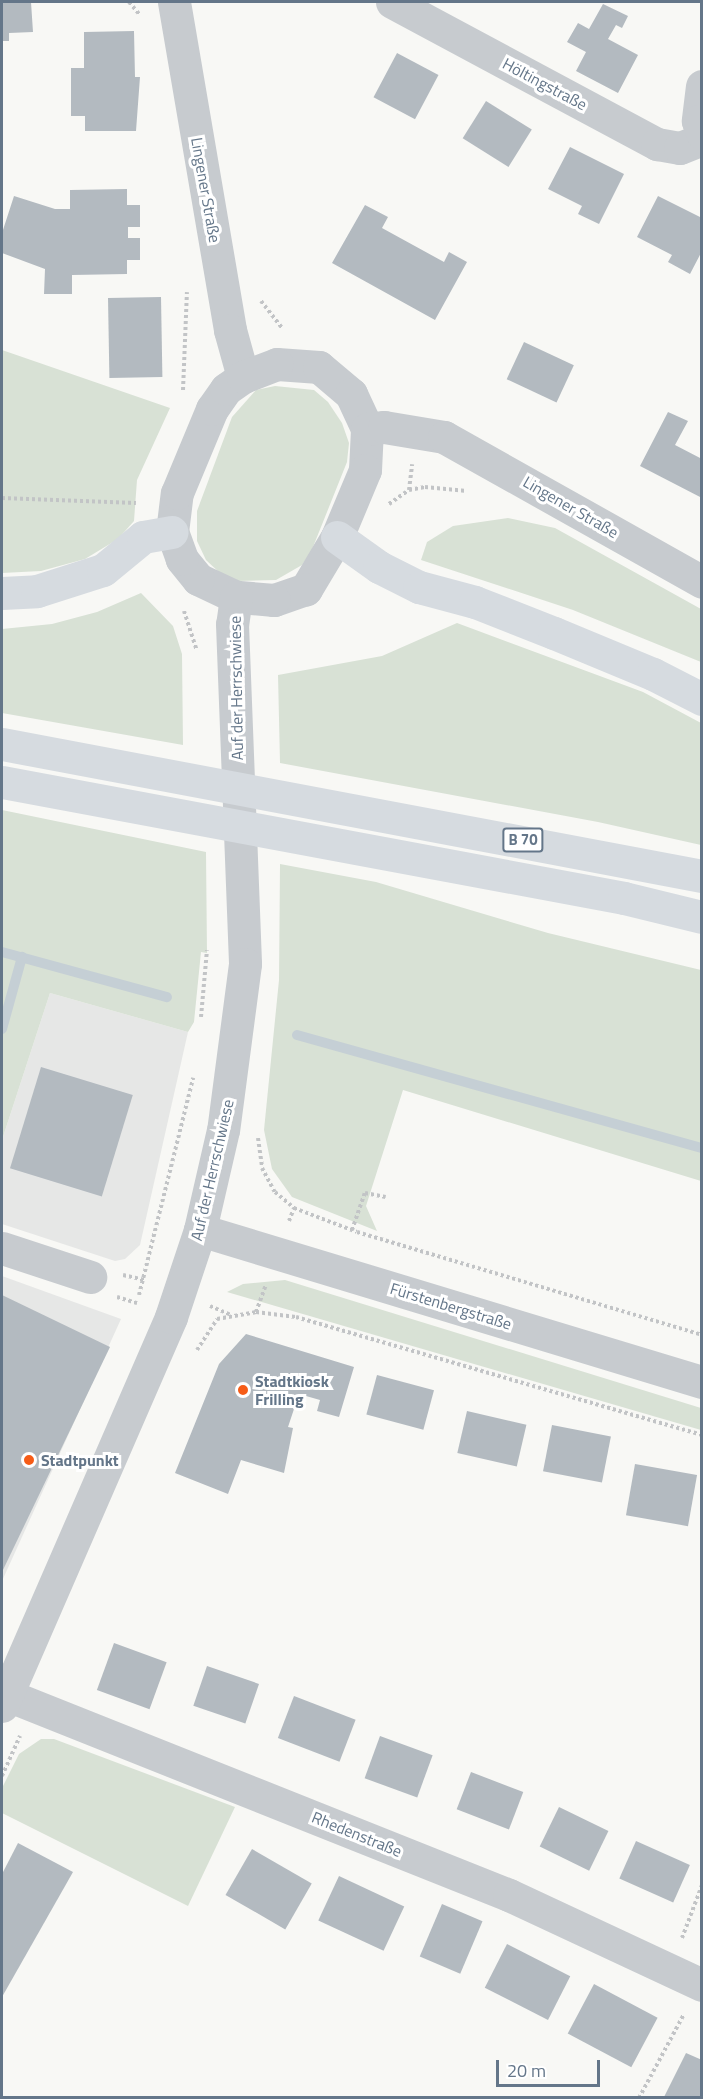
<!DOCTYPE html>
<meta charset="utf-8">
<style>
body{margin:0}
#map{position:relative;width:703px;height:2099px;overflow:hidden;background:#f8f8f5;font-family:"Titillium Web",sans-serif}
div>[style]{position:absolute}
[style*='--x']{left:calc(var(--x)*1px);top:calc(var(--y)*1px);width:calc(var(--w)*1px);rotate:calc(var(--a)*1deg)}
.built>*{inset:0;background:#e6e7e6}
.green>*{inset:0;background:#d8e1d5}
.stream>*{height:10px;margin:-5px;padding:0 5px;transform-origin:5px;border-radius:5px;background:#c5cfd5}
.building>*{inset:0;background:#b3bac0;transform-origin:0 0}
.path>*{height:4px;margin-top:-2px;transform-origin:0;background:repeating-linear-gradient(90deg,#c2c4c6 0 3px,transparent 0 6px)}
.minor>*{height:33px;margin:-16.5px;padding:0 16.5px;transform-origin:16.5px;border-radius:16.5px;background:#c7cbcf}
.tertiary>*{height:33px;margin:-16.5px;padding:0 16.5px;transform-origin:16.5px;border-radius:16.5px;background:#c7cbcf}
.trunk>*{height:33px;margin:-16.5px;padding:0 16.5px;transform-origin:16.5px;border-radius:16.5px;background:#d6dbe0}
.dots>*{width:16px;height:16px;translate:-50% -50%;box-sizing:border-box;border:3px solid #fff;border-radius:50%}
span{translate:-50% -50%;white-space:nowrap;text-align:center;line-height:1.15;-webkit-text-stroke:6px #fff;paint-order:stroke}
.shield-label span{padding:2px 4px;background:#fff;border:2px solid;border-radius:4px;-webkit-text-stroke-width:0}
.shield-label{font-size:15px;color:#647689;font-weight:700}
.street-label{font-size:16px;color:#647689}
.poi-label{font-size:16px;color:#647689;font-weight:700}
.left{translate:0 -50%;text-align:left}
.frame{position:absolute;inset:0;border:3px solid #647689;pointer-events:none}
.scale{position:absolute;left:496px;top:2060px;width:104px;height:27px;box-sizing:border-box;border:3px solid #647689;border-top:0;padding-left:8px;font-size:18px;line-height:21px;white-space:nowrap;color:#647689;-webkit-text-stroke:4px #fff;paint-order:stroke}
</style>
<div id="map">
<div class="built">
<div style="clip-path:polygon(50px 993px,188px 1032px,140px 1245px,125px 1259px,115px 1261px,2px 1224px,2px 1140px)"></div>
<div style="clip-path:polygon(2px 1276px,121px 1319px,2px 1581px)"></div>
</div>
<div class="green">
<div style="clip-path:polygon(2px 350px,170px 408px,137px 480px,134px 521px,118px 539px,85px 559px,41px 571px,2px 573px)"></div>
<div style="clip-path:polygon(275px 386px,314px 390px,328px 402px,342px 423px,349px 443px,347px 462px,311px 552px,302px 565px,276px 580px,237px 581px,222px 575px,206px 560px,197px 541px,197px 511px,232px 417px,256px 390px)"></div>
<div style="clip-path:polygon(508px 518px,555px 528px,701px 609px,701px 662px,573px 610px,421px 560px,427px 542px,453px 526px)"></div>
<div style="clip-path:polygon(141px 593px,173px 626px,182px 654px,183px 745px,2px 713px,2px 629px,52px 624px,97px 612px)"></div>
<div style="clip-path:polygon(457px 623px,643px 692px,701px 723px,701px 845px,598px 822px,280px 763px,278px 675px,382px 656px)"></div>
<div style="clip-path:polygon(2px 810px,206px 852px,207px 953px,201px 952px,194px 1022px,188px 1032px,50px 993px,2px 1140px)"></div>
<div style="clip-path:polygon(280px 864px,376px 882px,548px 933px,701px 970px,701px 1181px,403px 1090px,366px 1206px,377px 1231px,292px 1197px,272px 1169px,264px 1130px,279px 980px)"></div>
<div style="clip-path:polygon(285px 1280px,701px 1408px,701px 1430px,227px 1292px,243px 1284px)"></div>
<div style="clip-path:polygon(41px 1739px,54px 1739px,235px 1807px,188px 1906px,2px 1813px,2px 1788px,19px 1754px)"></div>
</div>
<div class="stream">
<div style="--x:2;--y:952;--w:171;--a:15.3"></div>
<div style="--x:2;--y:1029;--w:75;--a:-74.5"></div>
<div style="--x:297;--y:1035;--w:420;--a:15.6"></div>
</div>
<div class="building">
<div style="clip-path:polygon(2px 2px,31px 2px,33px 32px,9px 33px,9px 41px,2px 41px)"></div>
<div style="clip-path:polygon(603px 4px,628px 16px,622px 28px,616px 25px,608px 39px,638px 55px,618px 93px,576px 71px,586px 52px,567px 42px,578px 23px,589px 29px)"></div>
<div style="clip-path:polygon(134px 31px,135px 77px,140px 77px,136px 131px,85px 131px,85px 116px,71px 116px,71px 68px,84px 68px,84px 32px)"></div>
<div style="left:397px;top:53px;width:47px;height:50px;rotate:28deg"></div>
<div style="left:486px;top:101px;width:54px;height:44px;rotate:32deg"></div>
<div style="clip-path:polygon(570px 147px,624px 174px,599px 224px,578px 214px,582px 206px,548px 189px)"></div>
<div style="clip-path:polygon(127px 189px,127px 205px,140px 205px,140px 227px,128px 227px,128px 238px,140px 238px,140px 260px,127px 260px,127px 274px,72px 275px,72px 294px,44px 294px,45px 269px,2px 253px,2px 233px,14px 196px,55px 209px,70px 209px,70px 190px)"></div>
<div style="clip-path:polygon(658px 196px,702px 218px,702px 251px,690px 274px,668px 262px,672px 255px,637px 237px)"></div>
<div style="clip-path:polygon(365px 205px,388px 217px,382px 228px,444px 262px,449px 252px,467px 262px,435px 320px,332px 263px)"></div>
<div style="left:161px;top:297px;width:80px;height:53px;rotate:89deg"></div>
<div style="left:524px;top:342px;width:55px;height:41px;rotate:25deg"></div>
<div style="clip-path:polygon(668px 412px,688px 421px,675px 445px,702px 459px,702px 498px,640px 466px)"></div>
<div style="left:41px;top:1067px;width:96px;height:106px;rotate:17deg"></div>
<div style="clip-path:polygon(2px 1295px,110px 1347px,2px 1572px)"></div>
<div style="clip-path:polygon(246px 1334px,354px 1367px,339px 1417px,317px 1411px,320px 1400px,299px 1394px,288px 1427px,293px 1428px,284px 1473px,241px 1460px,228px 1494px,175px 1473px,219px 1364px)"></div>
<div style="left:377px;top:1375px;width:59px;height:41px;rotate:15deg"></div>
<div style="left:467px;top:1411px;width:61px;height:43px;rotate:13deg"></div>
<div style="left:552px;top:1425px;width:60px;height:47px;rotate:11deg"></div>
<div style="left:635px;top:1464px;width:63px;height:52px;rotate:10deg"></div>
<div style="left:114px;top:1643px;width:56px;height:50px;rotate:20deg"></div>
<div style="left:207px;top:1666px;width:55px;height:42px;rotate:19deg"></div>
<div style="left:294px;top:1696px;width:66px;height:45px;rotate:21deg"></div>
<div style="left:380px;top:1736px;width:56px;height:45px;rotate:20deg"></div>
<div style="left:471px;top:1772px;width:56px;height:40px;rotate:21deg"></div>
<div style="left:559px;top:1807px;width:55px;height:44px;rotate:26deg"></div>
<div style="left:636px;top:1841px;width:59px;height:41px;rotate:24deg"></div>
<div style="clip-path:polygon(18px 1843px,73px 1872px,2px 1997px,2px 1874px)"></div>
<div style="left:252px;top:1849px;width:69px;height:53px;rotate:30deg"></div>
<div style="left:339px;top:1876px;width:72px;height:49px;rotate:25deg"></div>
<div style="left:442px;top:1904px;width:44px;height:57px;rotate:23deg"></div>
<div style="left:507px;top:1944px;width:71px;height:49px;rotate:27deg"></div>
<div style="left:594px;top:1984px;width:72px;height:56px;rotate:28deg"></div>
<div style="clip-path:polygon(686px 2053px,702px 2060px,702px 2097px,664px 2097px)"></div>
</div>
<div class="path">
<div style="--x:129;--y:2;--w:17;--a:50"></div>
<div style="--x:261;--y:301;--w:34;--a:52"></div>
<div style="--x:183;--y:390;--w:98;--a:-87.7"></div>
<div style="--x:409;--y:490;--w:26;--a:-83"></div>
<div style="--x:2;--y:498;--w:134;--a:2.1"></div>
<div style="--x:389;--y:504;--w:24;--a:-35"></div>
<div style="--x:409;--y:490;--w:16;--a:-11"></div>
<div style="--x:425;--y:487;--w:42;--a:5.4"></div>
<div style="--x:184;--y:611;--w:40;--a:72"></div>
<div style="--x:201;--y:1017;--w:67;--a:-84.9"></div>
<div style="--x:258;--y:1138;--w:30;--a:82"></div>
<div style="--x:262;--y:1168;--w:27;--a:62"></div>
<div style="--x:275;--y:1192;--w:25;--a:40"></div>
<div style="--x:294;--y:1208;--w:67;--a:20.9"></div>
<div style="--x:357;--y:1232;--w:360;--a:16.6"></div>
<div style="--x:289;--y:1221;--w:14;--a:-69"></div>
<div style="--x:352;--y:1230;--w:39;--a:-71"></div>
<div style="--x:365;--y:1193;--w:21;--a:11"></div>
<div style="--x:123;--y:1275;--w:23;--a:13"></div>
<div style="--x:139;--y:1295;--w:224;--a:-76"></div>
<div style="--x:117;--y:1297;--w:21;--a:17"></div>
<div style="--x:210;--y:1306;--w:23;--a:23"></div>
<div style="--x:256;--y:1312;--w:29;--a:-70"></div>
<div style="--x:197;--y:1350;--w:37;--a:-57"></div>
<div style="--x:217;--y:1319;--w:40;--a:-10"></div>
<div style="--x:256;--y:1312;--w:40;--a:7.1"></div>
<div style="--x:296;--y:1317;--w:423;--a:16.2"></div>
<div style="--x:2;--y:1776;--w:44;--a:-65.8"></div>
<div style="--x:682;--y:1938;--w:57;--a:-69.3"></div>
<div style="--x:639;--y:2098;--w:95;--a:-61.8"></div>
</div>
<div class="minor">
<div style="--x:392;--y:2;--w:301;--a:28.2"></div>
<div style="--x:657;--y:144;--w:23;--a:10"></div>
<div style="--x:680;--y:148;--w:24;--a:-22"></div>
<div style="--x:702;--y:86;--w:35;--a:97"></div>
<div style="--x:698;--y:121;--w:13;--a:72"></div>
<div style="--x:2;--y:1248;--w:93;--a:18.2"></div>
<div style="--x:7;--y:1695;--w:540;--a:21.72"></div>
<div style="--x:509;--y:1895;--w:213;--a:25"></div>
<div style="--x:2;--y:1706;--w:424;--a:-66.5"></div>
<div style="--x:171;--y:1317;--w:92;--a:-71.6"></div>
</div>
<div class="tertiary">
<div style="--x:174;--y:2;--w:333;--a:80.3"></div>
<div style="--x:230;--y:330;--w:49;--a:74.5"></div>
<div style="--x:277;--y:364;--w:42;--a:4.1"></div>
<div style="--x:319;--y:367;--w:42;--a:40.2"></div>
<div style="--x:351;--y:394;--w:38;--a:65"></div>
<div style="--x:367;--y:429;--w:41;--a:92.8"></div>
<div style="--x:365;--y:470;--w:73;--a:112.7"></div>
<div style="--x:337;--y:537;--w:61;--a:120.8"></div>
<div style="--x:306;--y:589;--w:34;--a:161"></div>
<div style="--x:274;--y:600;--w:38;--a:-175"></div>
<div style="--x:236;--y:597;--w:42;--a:-154.7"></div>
<div style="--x:198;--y:579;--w:26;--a:-129"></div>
<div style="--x:182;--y:559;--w:29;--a:-110"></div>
<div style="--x:172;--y:532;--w:39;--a:-83"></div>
<div style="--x:177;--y:493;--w:91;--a:-67.4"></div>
<div style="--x:212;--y:409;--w:24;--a:-55"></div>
<div style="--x:226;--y:389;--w:21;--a:-35"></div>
<div style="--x:243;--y:377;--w:36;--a:-21"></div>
<div style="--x:367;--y:429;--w:17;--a:-7"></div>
<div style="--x:384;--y:427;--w:61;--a:9.5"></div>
<div style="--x:444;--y:437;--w:296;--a:29.3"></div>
<div style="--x:236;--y:597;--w:27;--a:98"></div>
<div style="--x:232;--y:624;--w:340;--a:87.8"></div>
<div style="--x:245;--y:964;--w:167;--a:97.5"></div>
<div style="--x:223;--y:1130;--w:103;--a:103"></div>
<div style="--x:200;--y:1230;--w:525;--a:16.85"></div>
</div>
<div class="trunk">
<div style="--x:337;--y:537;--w:52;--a:35.5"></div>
<div style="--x:379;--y:567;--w:45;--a:26.6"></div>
<div style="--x:419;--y:587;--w:58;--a:15"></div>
<div style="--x:475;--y:602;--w:85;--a:21.4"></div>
<div style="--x:554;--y:633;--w:107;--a:22.5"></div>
<div style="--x:653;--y:674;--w:55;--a:27"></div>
<div style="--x:2;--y:593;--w:35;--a:-3"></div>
<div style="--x:37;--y:591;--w:69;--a:-17.7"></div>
<div style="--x:103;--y:570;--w:52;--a:-39.5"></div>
<div style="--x:143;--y:537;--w:29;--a:-10"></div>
<div style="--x:2;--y:744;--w:712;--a:10.68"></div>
<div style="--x:2;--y:782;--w:633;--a:10.56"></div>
<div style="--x:624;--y:898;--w:80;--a:13.7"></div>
</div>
<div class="dots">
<div style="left:243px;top:1390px;background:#f65c17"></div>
<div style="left:29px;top:1460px;background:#f65c17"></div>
</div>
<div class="shield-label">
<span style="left:523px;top:840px">B 70</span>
</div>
<div class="street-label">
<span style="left:545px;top:84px;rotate:28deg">Höltingstraße</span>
<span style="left:206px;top:190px;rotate:80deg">Lingener Straße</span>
<span style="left:571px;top:507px;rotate:30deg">Lingener Straße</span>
<span style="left:236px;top:688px;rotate:-91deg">Auf der Herrschwiese</span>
<span style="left:212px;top:1170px;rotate:-77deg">Auf der Herrschwiese</span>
<span style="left:451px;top:1306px;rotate:17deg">Fürstenbergstraße</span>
<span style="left:357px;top:1834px;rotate:22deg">Rhedenstraße</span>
</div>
<div class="poi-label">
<span class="left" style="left:255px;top:1390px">Stadtkiosk<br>Frilling</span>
<span class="left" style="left:41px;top:1460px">Stadtpunkt</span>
</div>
<div class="frame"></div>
<div class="scale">20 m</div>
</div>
